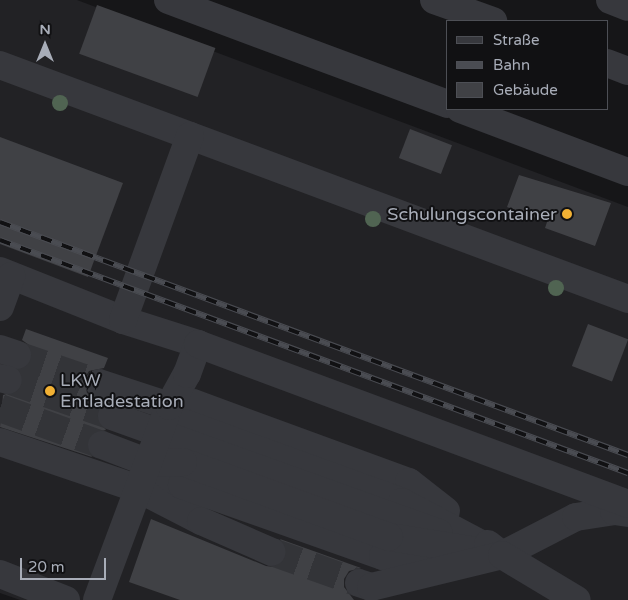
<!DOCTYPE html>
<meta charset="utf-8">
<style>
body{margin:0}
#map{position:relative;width:628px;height:600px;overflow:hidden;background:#161618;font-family:"Varela Round",sans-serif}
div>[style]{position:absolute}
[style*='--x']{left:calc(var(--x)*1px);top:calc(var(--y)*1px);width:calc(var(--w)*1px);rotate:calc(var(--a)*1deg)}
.built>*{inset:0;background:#222225}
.building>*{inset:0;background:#404145;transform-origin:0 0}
.minor-tunnel>*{height:28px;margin-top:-14px;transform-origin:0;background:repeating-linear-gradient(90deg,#333438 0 28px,transparent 0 42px)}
.minor>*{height:28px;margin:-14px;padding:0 14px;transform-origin:14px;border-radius:14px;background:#37383d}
.rail>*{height:5.5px;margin-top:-2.75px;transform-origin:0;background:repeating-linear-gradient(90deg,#111113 0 11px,#4a4c52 0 22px);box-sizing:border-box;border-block:1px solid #4a4c52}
.trees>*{width:16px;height:16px;margin:-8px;border-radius:50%;background:#506452}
.dots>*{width:14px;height:14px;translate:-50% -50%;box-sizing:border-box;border:2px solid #111113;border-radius:50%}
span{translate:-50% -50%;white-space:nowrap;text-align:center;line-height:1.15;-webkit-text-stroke:4px #111113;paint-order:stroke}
.poi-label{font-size:18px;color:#a8adb8}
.right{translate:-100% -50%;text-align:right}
.left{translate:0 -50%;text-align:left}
.legend{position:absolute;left:446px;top:20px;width:162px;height:90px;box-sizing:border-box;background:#111113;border:1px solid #4d4f55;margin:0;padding:6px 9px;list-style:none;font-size:15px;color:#a8adb8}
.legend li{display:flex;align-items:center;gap:10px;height:25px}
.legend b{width:25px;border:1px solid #4d4f55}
.north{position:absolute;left:20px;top:20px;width:50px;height:50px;-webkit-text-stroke:4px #111113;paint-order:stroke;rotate:0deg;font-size:14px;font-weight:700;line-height:20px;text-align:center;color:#a8adb8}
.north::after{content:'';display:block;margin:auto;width:18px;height:22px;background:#a8adb8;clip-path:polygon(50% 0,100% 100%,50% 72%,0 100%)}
.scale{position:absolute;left:20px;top:558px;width:86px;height:22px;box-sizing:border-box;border:2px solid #a8adb8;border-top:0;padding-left:6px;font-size:15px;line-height:18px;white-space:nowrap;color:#a8adb8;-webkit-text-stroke:4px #111113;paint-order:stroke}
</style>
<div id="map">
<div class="built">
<div style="clip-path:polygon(0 0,77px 0,628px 207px,628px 600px,20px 600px,0 593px)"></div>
</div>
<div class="building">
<div style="left:97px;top:5px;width:126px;height:52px;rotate:20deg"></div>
<div style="left:410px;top:129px;width:45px;height:31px;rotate:21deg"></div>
<div style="clip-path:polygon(0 137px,123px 183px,88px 277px,0 244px)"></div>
<div style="clip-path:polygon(519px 175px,611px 203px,595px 246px,545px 228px,547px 222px,507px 207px)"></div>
<div style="left:588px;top:324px;width:43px;height:45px;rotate:21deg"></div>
<div style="clip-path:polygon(26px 329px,108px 358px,104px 368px,89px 371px,84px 379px,87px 393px,104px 403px,98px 410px,97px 418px,106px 430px,93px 433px,87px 440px,87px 448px,92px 457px,0 427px,3px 395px,20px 390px,23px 383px,20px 370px,32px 360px,29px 345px,22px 340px)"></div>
<div style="clip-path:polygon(151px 519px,266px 566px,274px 567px,286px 559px,287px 550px,280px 539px,361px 568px,349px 571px,344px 579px,344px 587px,354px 600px,180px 600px,129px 582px)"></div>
</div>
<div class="minor-tunnel">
<div style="--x:17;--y:355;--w:87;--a:18.9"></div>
<div style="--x:8;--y:380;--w:110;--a:19.1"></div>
<div style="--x:0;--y:408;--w:109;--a:19.9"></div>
<div style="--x:272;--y:552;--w:92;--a:19.6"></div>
</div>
<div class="minor">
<div style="--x:168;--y:0;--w:298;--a:20.4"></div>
<div style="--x:434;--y:0;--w:63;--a:19.6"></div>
<div style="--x:610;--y:0;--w:19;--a:21"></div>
<div style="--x:607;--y:63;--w:22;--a:21"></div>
<div style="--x:0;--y:65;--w:670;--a:20.44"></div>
<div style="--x:460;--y:109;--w:179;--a:20.6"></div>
<div style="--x:0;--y:271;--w:132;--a:21.7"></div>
<div style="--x:123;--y:320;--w:79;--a:17.7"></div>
<div style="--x:0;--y:307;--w:33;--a:-70"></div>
<div style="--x:123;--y:320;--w:196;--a:-70"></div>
<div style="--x:0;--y:349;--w:18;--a:19"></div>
<div style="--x:0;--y:378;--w:8;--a:14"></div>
<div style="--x:99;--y:383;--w:74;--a:18.2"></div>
<div style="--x:169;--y:406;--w:24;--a:-7"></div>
<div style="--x:193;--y:403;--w:230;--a:20.1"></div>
<div style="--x:409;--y:482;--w:47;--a:38.1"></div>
<div style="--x:169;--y:406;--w:23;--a:49"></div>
<div style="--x:184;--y:423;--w:232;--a:19.9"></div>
<div style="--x:402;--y:502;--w:92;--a:28"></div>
<div style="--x:112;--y:416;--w:347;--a:19.7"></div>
<div style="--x:0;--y:442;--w:147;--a:18.7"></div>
<div style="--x:139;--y:489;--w:70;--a:27.3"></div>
<div style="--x:201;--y:521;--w:77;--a:23.6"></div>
<div style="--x:102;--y:445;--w:50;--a:21"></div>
<div style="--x:149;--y:463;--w:40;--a:34"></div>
<div style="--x:182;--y:485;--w:213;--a:19.5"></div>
<div style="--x:383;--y:556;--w:119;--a:-0.5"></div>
<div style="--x:502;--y:555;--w:114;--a:-170.9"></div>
<div style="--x:389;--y:537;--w:219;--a:-160"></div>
<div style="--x:183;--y:462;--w:34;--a:178"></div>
<div style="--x:488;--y:544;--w:18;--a:38"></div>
<div style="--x:502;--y:555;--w:83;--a:-27.2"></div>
<div style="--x:576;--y:517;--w:38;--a:-9"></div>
<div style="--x:614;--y:511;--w:14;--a:8"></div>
<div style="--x:0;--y:574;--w:71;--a:21.5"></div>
<div style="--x:359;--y:583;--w:13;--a:18"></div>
<div style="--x:371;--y:587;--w:135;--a:-13.7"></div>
<div style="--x:502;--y:555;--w:87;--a:31"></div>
<div style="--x:97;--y:600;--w:207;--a:-69.6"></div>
<div style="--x:169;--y:406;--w:37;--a:-61"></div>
<div style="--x:187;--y:374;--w:32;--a:-70"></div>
<div style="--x:198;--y:344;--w:459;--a:20.4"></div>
</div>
<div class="rail">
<div style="--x:0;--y:222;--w:670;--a:20.36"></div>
<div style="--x:0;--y:240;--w:670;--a:20.36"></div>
</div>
<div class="trees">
<div style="left:60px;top:103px"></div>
<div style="left:373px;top:219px"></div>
<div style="left:556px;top:288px"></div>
</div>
<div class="dots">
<div style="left:567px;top:214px;background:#f2b134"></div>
<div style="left:50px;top:391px;background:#f2b134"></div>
</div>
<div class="poi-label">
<span class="right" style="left:557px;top:214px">Schulungscontainer</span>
<span class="left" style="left:60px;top:391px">LKW<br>Entladestation</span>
</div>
<ul class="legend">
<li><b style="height:6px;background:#37383d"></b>Straße</li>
<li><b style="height:6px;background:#4a4c52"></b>Bahn</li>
<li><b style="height:14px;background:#404145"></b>Gebäude</li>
</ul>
<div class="north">N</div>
<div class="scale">20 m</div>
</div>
